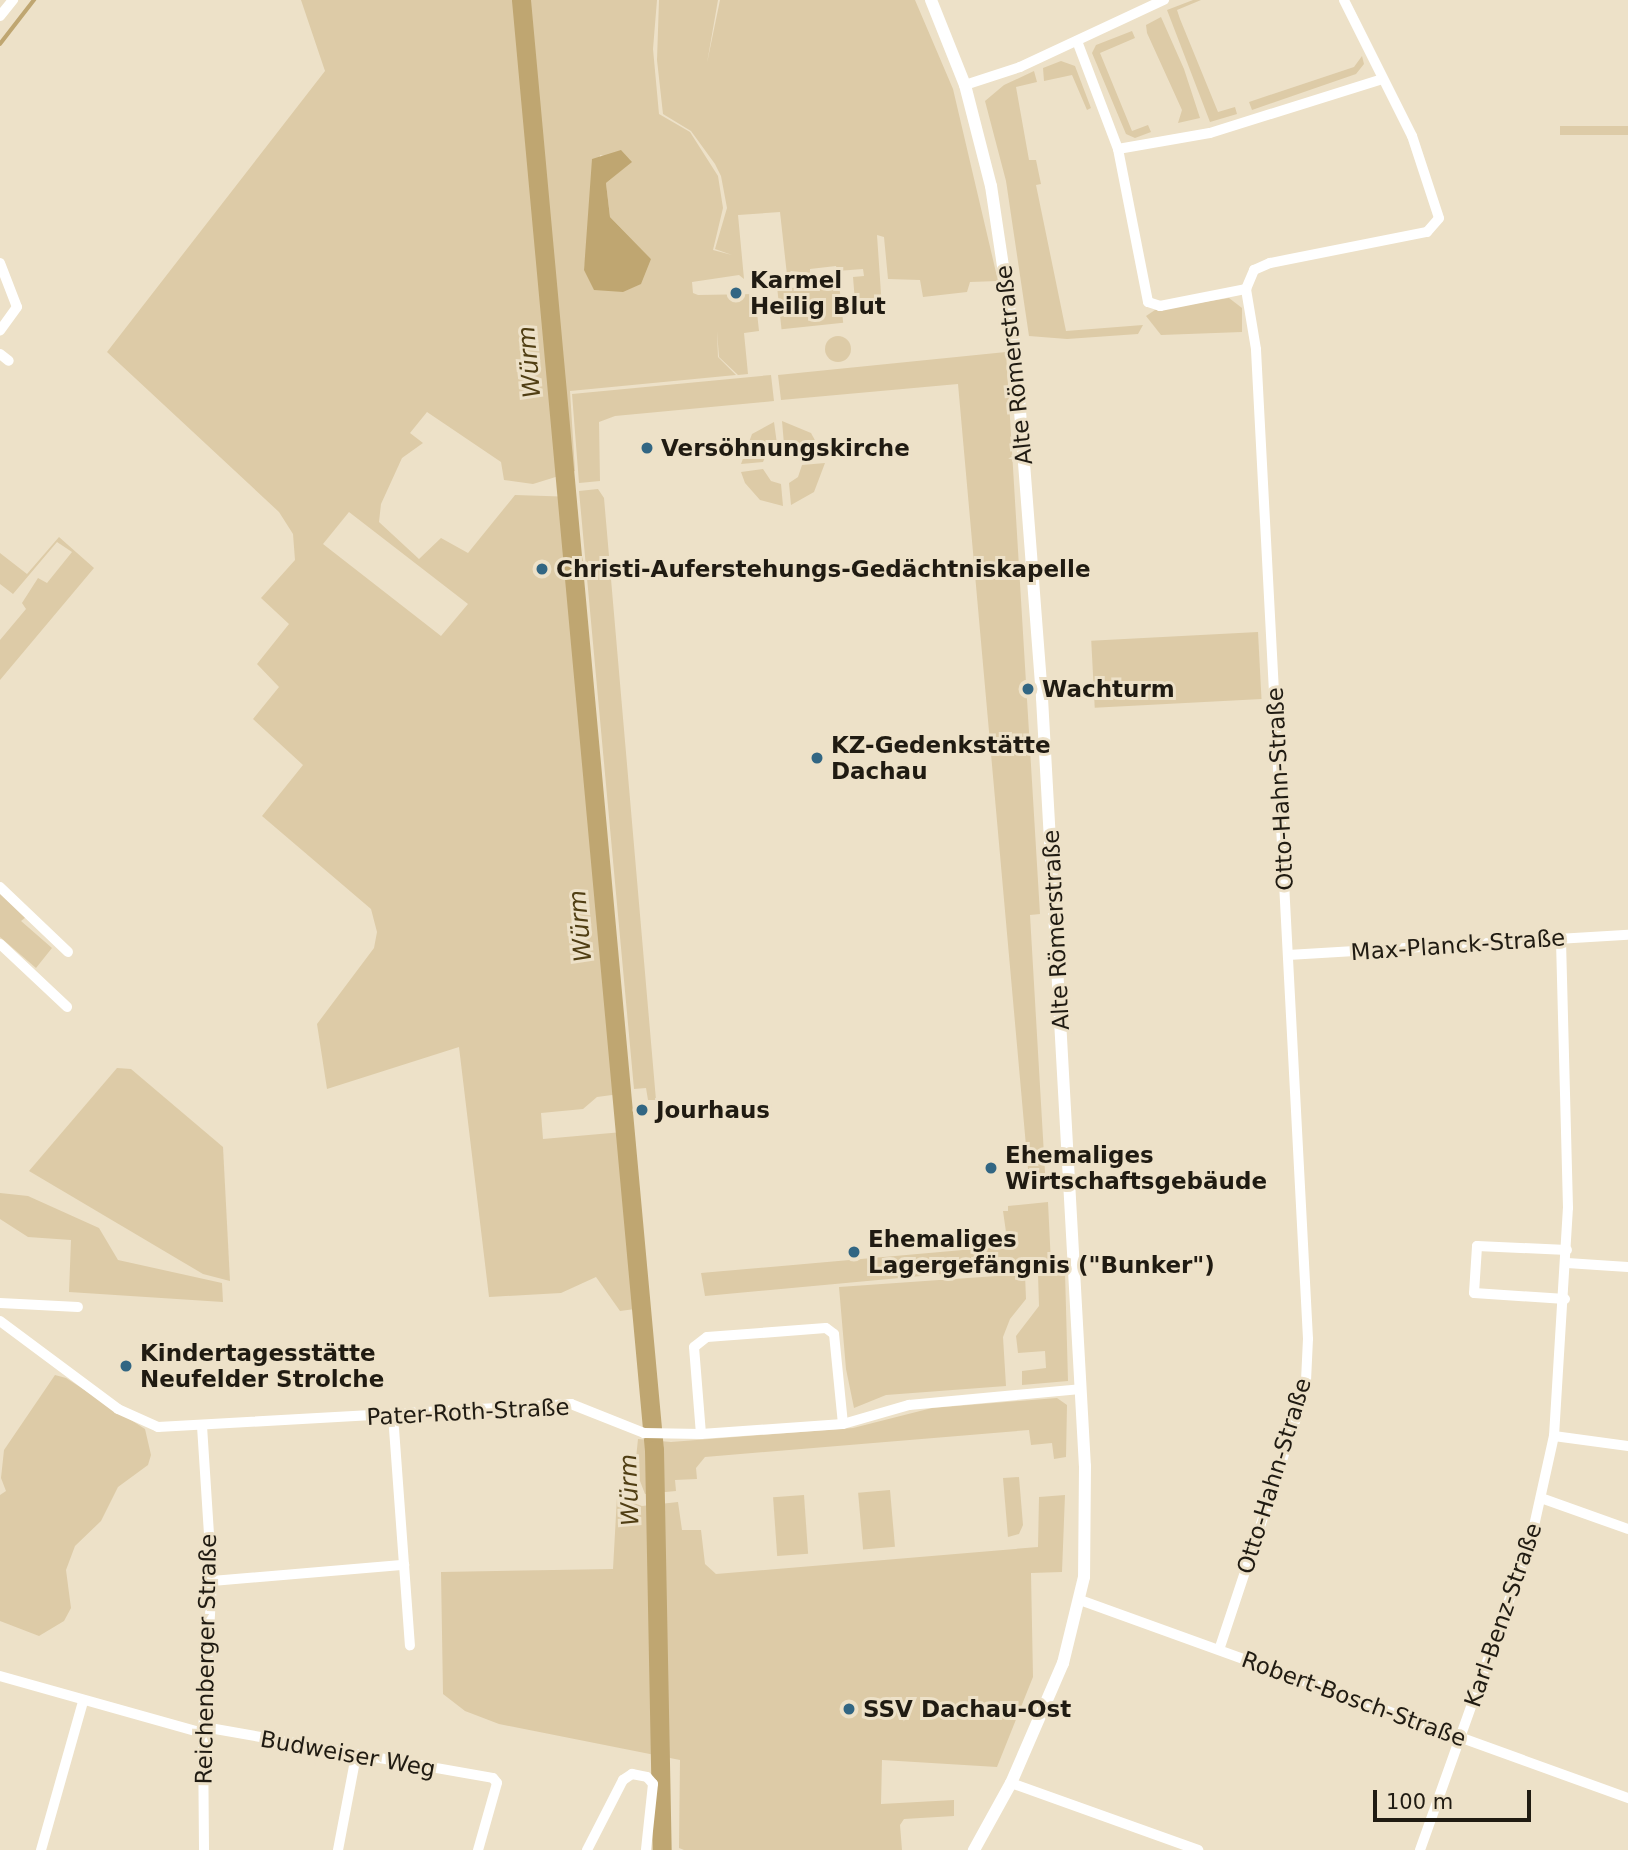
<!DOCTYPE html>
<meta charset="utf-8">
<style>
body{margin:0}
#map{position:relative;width:1628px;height:1850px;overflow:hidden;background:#ede1c8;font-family:"DejaVu Sans",sans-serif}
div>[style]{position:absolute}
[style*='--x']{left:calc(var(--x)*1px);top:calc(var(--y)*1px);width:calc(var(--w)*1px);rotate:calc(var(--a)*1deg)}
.green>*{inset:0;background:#ddcba7;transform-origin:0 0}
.round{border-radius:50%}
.water>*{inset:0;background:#bfa671}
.stream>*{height:3.5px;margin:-1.75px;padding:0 1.75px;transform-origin:1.75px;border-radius:1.75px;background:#bfa671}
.river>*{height:19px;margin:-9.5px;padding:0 9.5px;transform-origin:9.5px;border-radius:9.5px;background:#bfa671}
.minor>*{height:10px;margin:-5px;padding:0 5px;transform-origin:5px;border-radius:5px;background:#fff}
.secondary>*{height:12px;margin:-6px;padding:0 6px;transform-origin:6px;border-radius:6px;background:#fff}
.dots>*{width:19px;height:19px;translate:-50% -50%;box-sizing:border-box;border:4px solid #ede1c8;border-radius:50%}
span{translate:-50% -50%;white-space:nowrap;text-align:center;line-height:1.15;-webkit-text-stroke:6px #ede1c8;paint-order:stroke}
.poi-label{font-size:23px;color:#201b12;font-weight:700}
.left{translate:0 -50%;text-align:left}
.street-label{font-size:23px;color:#201b12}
.water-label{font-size:24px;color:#503e13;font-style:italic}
.scale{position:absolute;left:1373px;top:1790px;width:158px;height:32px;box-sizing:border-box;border:4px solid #201b12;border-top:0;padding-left:9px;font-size:21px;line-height:24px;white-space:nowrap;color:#201b12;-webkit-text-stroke:5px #ede1c8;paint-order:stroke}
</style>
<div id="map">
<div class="green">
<div style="clip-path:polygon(evenodd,301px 0,657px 0,653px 49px,659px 114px,690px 132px,718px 176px,723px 208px,713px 250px,732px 255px,715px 249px,727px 208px,721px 176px,715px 164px,691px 131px,663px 114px,657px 60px,659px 0,718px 0,707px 63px,720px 0,915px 0,953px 89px,998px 281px,970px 282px,967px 292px,923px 297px,920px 280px,888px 279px,884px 237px,877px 235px,882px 308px,879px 313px,856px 314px,853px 277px,864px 276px,863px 269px,837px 271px,836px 266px,810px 269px,810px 273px,791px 271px,787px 275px,780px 212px,738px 215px,744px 279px,739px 275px,692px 282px,693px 293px,698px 295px,755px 294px,759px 331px,744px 333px,748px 374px,738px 375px,719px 357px,717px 331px,718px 357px,736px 375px,570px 391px,575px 471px,533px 484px,504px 480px,501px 462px,427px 412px,410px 433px,423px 443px,402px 458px,381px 504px,379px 522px,419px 559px,441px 538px,468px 553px,515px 495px,576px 497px,627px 1093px,597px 1097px,583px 1109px,541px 1113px,543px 1139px,634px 1131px,650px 1307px,620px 1311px,596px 1277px,561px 1293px,489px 1297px,459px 1047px,327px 1089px,317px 1024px,374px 948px,377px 932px,371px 909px,262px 816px,303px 765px,253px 719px,279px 687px,257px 664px,289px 624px,261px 598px,295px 560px,293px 534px,279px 512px,107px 352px,325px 71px,301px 0,600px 155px,631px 162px,606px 183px,610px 217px,651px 259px,584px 270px,600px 155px,301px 0,349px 512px,468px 604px,441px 636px,323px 544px,349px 512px)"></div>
<div style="clip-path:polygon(1193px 0,1201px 0,1177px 10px,1180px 19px,1218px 112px,1235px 107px,1237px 114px,1210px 122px,1167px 10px)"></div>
<div style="clip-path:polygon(1161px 17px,1184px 69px,1200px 118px,1178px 123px,1182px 110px,1147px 33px,1146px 25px)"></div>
<div style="clip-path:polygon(1132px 31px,1135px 38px,1100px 53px,1132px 131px,1148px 125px,1151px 132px,1135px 138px,1126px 134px,1092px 53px,1096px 45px)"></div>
<div style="clip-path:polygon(1362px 56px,1364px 64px,1356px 74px,1252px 110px,1249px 102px,1354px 67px)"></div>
<div style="clip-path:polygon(1061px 61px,1075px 66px,1091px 108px,1087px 110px,1072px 75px,1044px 81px,1043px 68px)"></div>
<div style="clip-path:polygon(1034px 71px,1037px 82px,1016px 87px,1029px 160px,1036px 160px,1041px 184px,1036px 185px,1066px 331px,1143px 325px,1138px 334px,1067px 339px,1029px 336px,1006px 181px,985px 101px,1004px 85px)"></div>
<div style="left:1628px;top:126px;width:9px;height:68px;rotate:90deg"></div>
<div style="left:839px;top:283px;width:40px;height:62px;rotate:84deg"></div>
<div style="clip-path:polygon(1229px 298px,1242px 308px,1242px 332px,1161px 335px,1146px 316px,1155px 310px)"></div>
<div class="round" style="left:825px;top:336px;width:26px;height:26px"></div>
<div style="clip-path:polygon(1006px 352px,1040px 914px,1030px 915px,1046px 1189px,1030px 1191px,958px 384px,781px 400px,778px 375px)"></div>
<div style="clip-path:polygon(771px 375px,774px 401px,615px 416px,599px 422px,600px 481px,579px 483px,572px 394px)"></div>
<div style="clip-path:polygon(782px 421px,811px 433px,823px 455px,801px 458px,784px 444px)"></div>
<div style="clip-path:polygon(774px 422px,777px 444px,768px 450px,763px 462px,741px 464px,752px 434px)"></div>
<div style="clip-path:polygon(825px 463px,814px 492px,791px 505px,789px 483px,798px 477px,802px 465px)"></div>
<div style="clip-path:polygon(763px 469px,771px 481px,781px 484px,783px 506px,760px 500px,745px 483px,741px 472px)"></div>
<div style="clip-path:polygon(598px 489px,604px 498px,656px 1100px,648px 1100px,646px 1088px,634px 1089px,579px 491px)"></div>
<div style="clip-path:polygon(59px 537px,94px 568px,0 680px,0 640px,26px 609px,22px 603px,38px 578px,47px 583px,72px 552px,57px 542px,13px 594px,0 584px,0 553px,27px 574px)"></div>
<div style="left:1258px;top:632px;width:67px;height:167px;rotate:87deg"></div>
<div style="clip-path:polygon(0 892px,26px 917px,21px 921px,52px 948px,36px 968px,0 937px)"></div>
<div style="clip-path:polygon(117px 1068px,131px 1069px,223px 1147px,230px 1281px,203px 1274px,29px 1171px)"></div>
<div style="clip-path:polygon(0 1193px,28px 1196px,99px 1228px,118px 1260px,222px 1283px,223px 1302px,69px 1292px,71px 1240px,28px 1237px,0 1219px)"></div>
<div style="clip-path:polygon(1048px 1202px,1051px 1264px,705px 1296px,701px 1273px,1008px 1246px,1003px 1211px,1008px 1211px,1008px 1206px)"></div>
<div style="clip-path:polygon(1065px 1272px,1068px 1381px,1022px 1385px,1022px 1371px,1046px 1368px,1045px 1351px,1018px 1353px,1016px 1336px,1039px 1306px,1038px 1274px)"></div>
<div style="clip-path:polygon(1025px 1274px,1026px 1299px,1010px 1319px,1003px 1337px,1006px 1386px,886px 1395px,854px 1408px,846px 1369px,839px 1287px)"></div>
<div style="clip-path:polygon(55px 1375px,66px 1378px,145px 1429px,151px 1455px,148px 1465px,118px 1487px,101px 1521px,75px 1546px,66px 1570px,71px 1608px,64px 1621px,39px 1636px,0 1621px,0 1495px,6px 1491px,1px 1478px,4px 1450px)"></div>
<div style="clip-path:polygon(1057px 1398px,1067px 1405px,1066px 1457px,1054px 1459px,1052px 1443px,1031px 1445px,1029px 1430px,705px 1457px,696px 1468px,697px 1479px,675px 1480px,676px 1491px,645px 1494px,635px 1468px,638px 1439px,671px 1442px,853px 1428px,932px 1408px)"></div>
<div style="clip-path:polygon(1019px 1477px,1023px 1525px,1019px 1534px,1008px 1537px,1003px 1478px)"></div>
<div style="left:890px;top:1490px;width:57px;height:32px;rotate:85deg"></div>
<div style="left:804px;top:1495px;width:59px;height:31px;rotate:86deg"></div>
<div style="clip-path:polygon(1065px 1495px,1062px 1572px,1031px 1573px,1033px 1677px,997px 1767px,882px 1760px,881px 1804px,954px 1800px,954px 1816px,904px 1819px,900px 1825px,902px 1850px,684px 1850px,679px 1848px,680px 1760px,499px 1724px,465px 1711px,443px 1694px,441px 1572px,613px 1569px,617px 1497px,642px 1506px,678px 1502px,682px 1530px,701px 1530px,705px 1564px,716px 1574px,1038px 1547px,1039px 1497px)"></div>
</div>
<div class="water">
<div style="clip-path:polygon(621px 150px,632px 162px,606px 183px,610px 217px,651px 259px,641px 284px,623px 292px,594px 290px,584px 270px,592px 159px)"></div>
</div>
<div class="stream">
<div style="--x:0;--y:44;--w:56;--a:-52.3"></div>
</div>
<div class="river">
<div style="--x:521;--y:0;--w:1456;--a:84.76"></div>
<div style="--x:654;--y:1450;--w:400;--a:88.9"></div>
</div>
<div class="minor">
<div style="--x:0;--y:16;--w:21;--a:-51"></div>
<div style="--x:1077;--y:41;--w:116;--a:69.2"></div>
<div style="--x:1118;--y:149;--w:156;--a:78.9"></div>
<div style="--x:1148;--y:302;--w:13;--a:18"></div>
<div style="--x:1160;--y:306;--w:88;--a:-11.2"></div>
<div style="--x:965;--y:85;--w:58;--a:-18.1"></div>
<div style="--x:1020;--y:67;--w:159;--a:-25"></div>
<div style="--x:1118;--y:149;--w:93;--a:-9.9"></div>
<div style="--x:1210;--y:133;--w:180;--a:-17.4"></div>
<div style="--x:0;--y:263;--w:47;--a:68.9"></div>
<div style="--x:17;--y:307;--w:29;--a:126"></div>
<div style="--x:0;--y:354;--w:11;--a:38"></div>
<div style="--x:0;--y:887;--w:94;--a:43.7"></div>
<div style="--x:0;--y:944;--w:92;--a:43.2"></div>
<div style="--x:1288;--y:955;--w:341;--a:-3.4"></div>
<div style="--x:1567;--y:1263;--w:61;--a:3.8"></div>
<div style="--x:1565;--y:1299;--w:91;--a:-176.2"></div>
<div style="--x:1474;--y:1293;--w:47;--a:-86.3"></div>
<div style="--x:1477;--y:1246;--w:90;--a:2.5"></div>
<div style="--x:0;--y:1303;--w:78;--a:2.9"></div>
<div style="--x:0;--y:1321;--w:147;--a:36.7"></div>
<div style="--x:118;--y:1409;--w:44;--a:24.2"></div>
<div style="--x:158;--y:1427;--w:414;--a:-3.2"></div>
<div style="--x:571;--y:1404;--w:79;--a:21.7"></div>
<div style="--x:644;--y:1433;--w:57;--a:1"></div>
<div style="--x:701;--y:1434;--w:142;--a:-4"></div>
<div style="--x:843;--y:1424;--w:69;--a:-16.1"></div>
<div style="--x:909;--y:1405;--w:172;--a:-5.3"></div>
<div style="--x:393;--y:1415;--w:231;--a:85.8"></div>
<div style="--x:202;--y:1426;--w:155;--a:86.3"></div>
<div style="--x:212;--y:1581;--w:152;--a:93.4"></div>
<div style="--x:203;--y:1733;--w:117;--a:89.5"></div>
<div style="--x:701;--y:1434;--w:87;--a:-94.6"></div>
<div style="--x:694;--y:1347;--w:16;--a:-38"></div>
<div style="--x:707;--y:1337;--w:119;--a:-4.3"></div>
<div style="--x:826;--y:1328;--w:10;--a:37"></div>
<div style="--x:834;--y:1334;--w:90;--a:84.3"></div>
<div style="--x:1554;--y:1436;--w:75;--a:7.7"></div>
<div style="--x:1541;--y:1498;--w:92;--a:19.6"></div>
<div style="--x:212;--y:1581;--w:193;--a:-4.8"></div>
<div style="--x:1080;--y:1600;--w:583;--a:19.87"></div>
<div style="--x:1220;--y:1647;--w:244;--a:-71.6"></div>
<div style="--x:1297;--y:1415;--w:35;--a:-75"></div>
<div style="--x:1306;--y:1381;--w:42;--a:-87.3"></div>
<div style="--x:1308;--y:1339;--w:991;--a:-93.01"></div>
<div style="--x:1256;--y:349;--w:61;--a:-99.5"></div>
<div style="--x:1246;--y:289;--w:21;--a:-67"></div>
<div style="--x:1254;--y:270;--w:17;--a:-24"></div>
<div style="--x:1270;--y:263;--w:160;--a:-11.2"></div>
<div style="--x:1427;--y:232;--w:18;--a:-49"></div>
<div style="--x:1439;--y:218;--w:86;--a:-108.2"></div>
<div style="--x:1412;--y:136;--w:152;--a:-116.6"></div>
<div style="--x:0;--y:1676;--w:211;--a:15.7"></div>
<div style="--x:204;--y:1727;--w:293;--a:10"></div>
<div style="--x:493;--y:1778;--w:6;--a:51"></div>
<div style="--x:497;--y:1783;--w:70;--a:105.8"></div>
<div style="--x:1011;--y:1783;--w:199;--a:19.7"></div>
<div style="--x:41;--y:1850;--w:154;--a:-74.2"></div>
<div style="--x:338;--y:1850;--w:96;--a:-79.2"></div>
<div style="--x:587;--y:1850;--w:79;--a:-62.8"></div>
<div style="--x:623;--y:1780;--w:11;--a:-34"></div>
<div style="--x:632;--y:1774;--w:15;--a:11"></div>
<div style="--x:647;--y:1777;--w:9;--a:49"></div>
<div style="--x:653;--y:1784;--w:66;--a:96.1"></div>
<div style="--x:1420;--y:1850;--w:334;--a:-70.4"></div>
<div style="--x:1532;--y:1535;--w:101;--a:-77.5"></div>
<div style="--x:1554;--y:1436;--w:228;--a:-86.5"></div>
<div style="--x:1568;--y:1208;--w:270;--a:-91.5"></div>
</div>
<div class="secondary">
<div style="--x:931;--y:0;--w:92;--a:68.2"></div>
<div style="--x:965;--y:85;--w:104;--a:75.6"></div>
<div style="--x:991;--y:186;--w:162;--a:81.5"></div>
<div style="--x:1015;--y:346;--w:353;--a:85.6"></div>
<div style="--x:1042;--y:698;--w:769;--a:86.8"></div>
<div style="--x:1085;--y:1466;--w:111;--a:90.5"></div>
<div style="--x:1084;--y:1577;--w:89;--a:103.7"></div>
<div style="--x:1063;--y:1663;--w:131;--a:113.4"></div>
<div style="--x:1011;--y:1783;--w:77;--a:118.9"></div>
</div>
<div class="dots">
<div style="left:736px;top:293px;background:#326683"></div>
<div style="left:647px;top:448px;background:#326683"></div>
<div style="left:542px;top:569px;background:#326683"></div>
<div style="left:1028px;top:689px;background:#326683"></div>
<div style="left:817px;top:758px;background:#326683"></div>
<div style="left:642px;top:1110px;background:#326683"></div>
<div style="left:991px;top:1168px;background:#326683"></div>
<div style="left:854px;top:1252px;background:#326683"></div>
<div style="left:126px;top:1366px;background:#326683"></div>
<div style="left:849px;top:1709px;background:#326683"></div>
</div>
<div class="poi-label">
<span class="left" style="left:750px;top:293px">Karmel<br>Heilig Blut</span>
<span class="left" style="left:661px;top:448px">Versöhnungskirche</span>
<span class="left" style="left:556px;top:569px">Christi-Auferstehungs-Gedächtniskapelle</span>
<span class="left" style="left:1042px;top:689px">Wachturm</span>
<span class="left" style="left:831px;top:758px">KZ-Gedenkstätte<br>Dachau</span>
<span class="left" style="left:656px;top:1110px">Jourhaus</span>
<span class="left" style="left:1005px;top:1168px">Ehemaliges<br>Wirtschaftsgebäude</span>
<span class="left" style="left:868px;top:1252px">Ehemaliges<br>Lagergefängnis ("Bunker")</span>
<span class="left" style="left:140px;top:1366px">Kindertagesstätte<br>Neufelder Strolche</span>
<span class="left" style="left:863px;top:1709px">SSV Dachau-Ost</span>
</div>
<div class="street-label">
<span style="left:1014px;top:365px;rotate:-96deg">Alte Römerstraße</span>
<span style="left:1280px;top:789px;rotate:-93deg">Otto-Hahn-Straße</span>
<span style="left:1056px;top:930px;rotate:-93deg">Alte Römerstraße</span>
<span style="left:1458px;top:945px;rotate:-4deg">Max-Planck-Straße</span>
<span style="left:468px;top:1412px;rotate:-3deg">Pater-Roth-Straße</span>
<span style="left:1274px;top:1476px;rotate:-73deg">Otto-Hahn-Straße</span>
<span style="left:1503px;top:1615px;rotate:-71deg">Karl-Benz-Straße</span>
<span style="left:206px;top:1659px;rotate:-89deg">Reichenberger Straße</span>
<span style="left:1354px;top:1699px;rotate:20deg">Robert-Bosch-Straße</span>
<span style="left:348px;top:1754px;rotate:10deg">Budweiser Weg</span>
</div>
<div class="water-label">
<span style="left:530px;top:362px;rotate:-95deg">Würm</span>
<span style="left:581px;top:926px;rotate:-95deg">Würm</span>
<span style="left:630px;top:1490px;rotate:-92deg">Würm</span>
</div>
<div class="scale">100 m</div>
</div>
